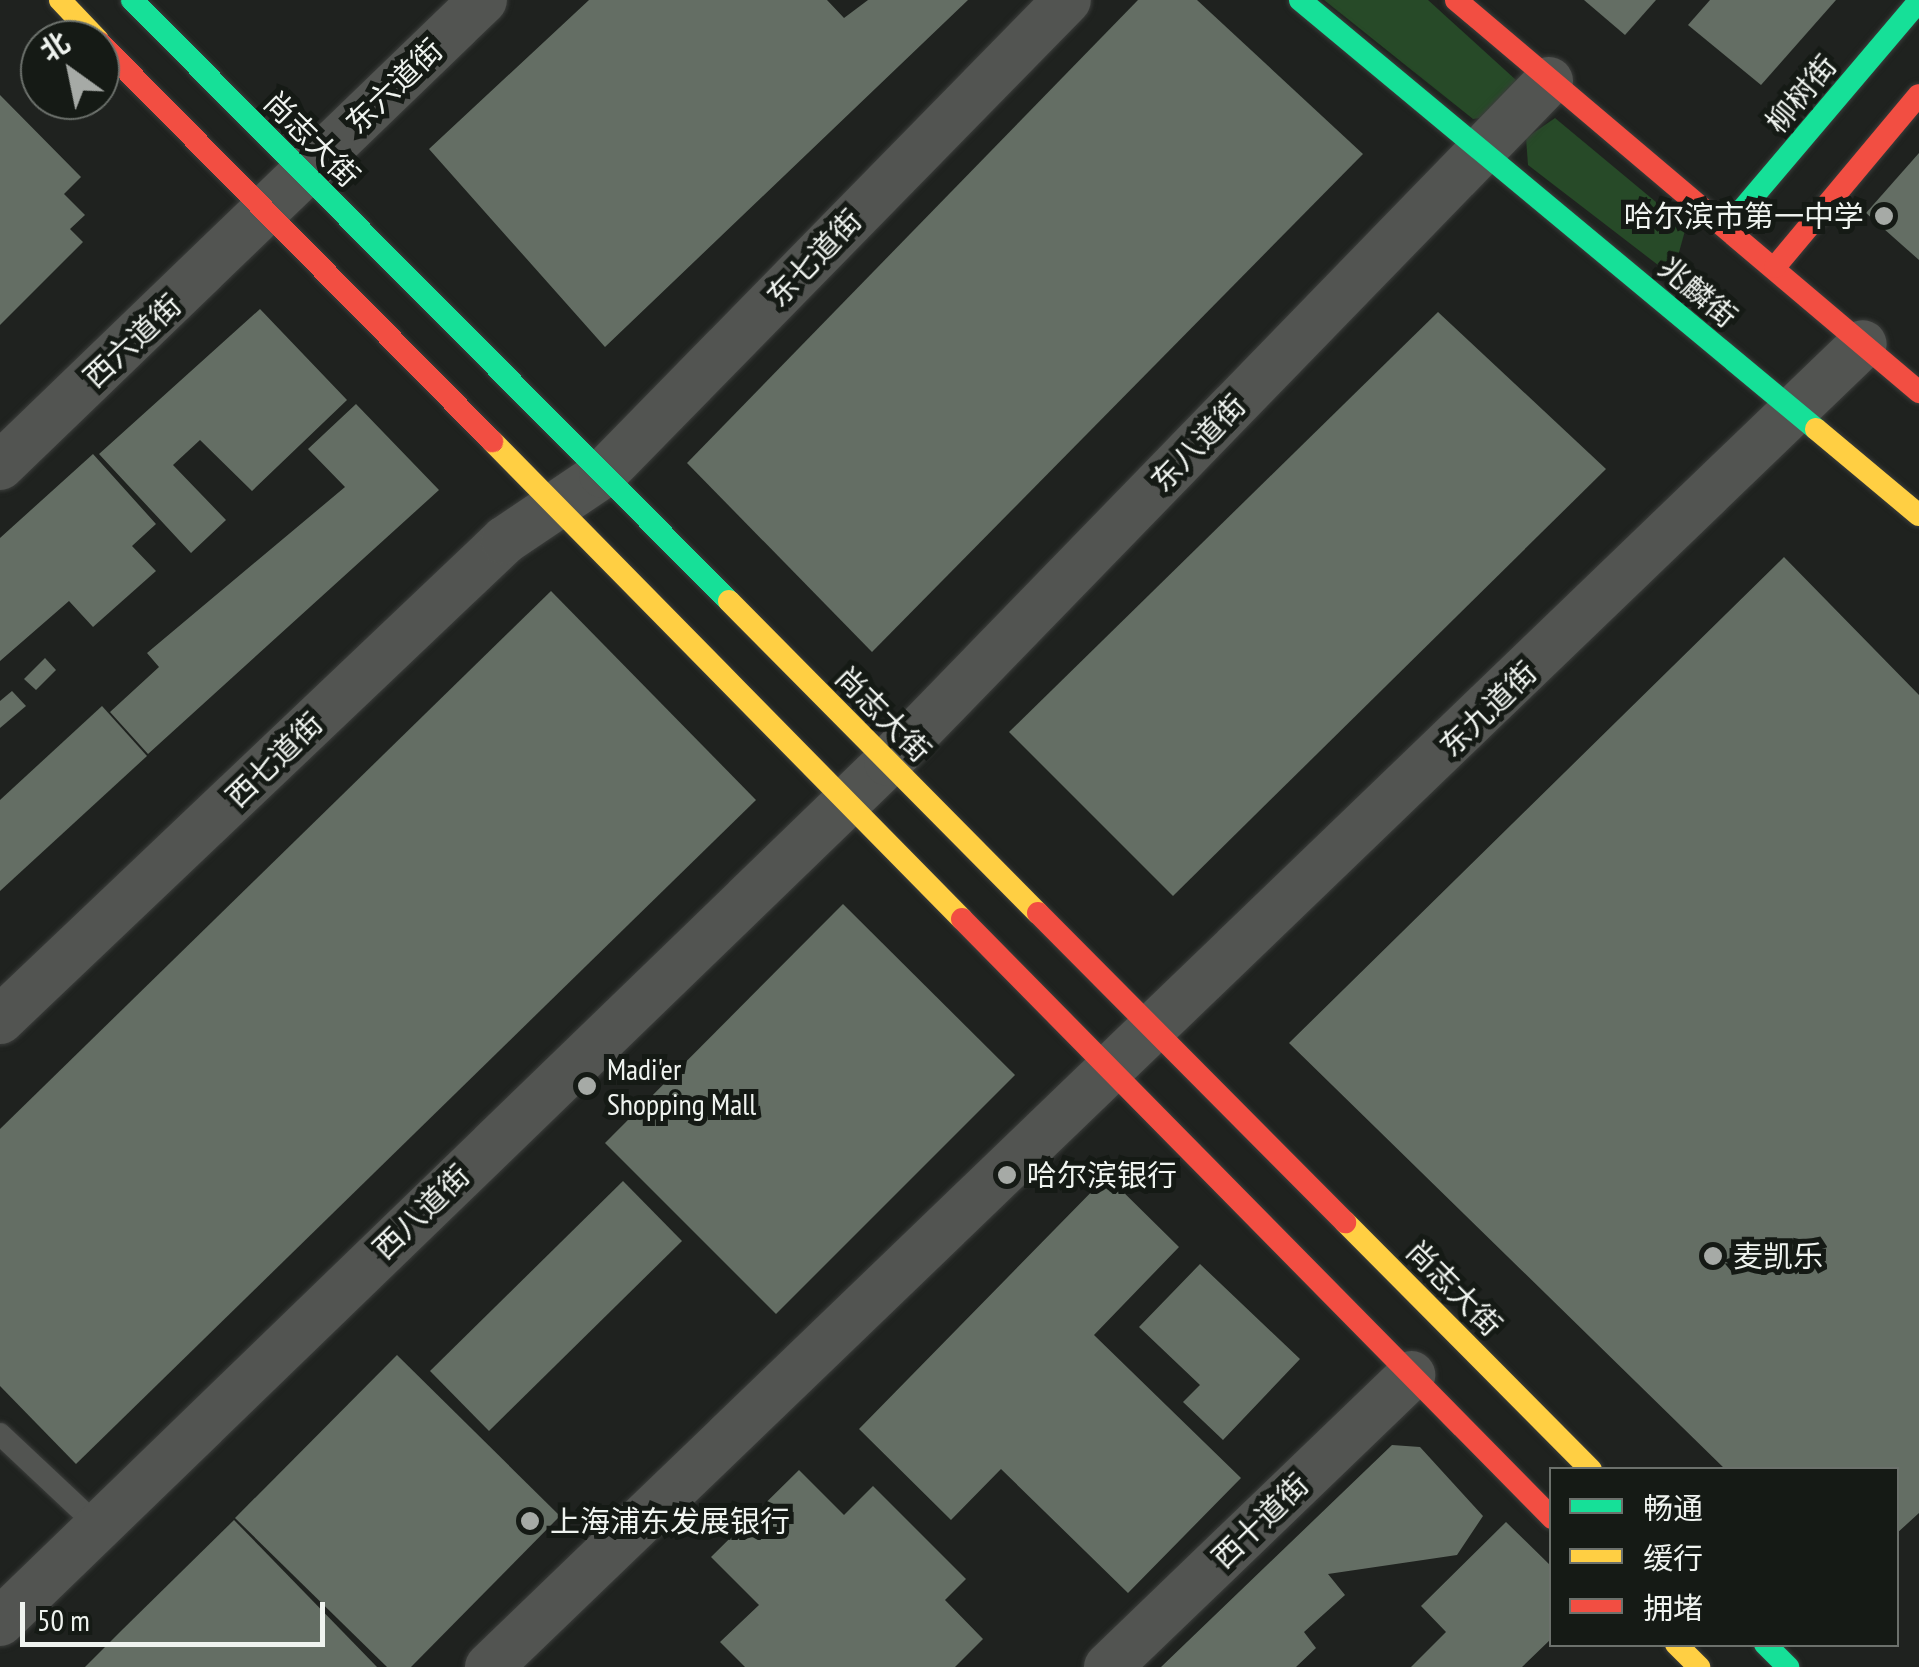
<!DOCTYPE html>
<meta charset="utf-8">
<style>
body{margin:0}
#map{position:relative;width:1919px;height:1667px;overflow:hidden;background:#1f221f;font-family:"PT Sans Narrow","Noto Sans SC",sans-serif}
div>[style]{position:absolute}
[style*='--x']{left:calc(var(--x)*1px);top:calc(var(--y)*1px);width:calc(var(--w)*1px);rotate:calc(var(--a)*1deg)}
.green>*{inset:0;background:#274a28}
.building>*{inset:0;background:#646e64}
.roads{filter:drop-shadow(0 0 2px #3b3d3b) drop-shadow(0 0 2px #3b3d3b)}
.lane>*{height:22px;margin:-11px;padding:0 11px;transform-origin:11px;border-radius:11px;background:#525451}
.street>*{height:48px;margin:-24px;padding:0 24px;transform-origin:24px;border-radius:24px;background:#525451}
.fast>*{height:22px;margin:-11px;padding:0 11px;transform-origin:11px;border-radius:11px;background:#16e098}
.slow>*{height:22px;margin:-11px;padding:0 11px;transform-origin:11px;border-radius:11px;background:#ffcf43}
.jam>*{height:22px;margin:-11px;padding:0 11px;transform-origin:11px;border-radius:11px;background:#f24e42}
.dots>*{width:28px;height:28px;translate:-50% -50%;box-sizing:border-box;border:5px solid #151a15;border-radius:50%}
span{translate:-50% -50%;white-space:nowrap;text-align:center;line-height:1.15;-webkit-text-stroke:10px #151a15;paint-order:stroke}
.street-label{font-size:30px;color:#eff3ef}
.poi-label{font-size:30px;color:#eff3ef}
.right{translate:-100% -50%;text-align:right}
.left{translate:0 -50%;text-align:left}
.legend{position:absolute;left:1549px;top:1467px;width:350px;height:180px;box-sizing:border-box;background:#151a15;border:2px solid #6c716c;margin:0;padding:12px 18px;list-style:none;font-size:30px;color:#eff3ef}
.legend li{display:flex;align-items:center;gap:20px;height:50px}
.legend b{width:50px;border:2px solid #6c716c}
.north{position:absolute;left:20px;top:20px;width:100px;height:100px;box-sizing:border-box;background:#151a15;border:2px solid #6c716c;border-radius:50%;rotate:327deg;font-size:28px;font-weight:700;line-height:40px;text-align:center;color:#eff3ef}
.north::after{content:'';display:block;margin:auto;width:35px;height:45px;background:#a6aaa6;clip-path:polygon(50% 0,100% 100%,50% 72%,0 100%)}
.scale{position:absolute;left:20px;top:1602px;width:305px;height:45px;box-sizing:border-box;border:5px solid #eff3ef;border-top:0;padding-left:12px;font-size:30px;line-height:35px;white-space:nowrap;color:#eff3ef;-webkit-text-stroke:8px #151a15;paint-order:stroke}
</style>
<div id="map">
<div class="green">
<div style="clip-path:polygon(1324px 0,1428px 0,1516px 80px,1495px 116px,1473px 119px)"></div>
<div style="clip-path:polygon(1555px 118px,1686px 227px,1678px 256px,1658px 265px,1528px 165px,1526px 138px)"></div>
</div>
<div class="building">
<div style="clip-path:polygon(589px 0,827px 0,844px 18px,868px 0,968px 0,605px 347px,429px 149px)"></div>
<div style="clip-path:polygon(1138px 0,1197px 0,1363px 154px,872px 652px,687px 463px)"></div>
<div style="clip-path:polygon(1584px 0,1656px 0,1625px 35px)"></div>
<div style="clip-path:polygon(1710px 0,1836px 0,1761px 85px,1688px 25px)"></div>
<div style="clip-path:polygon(0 95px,81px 177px,64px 194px,85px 215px,70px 229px,83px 242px,0 325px)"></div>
<div style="clip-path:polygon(1919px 153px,1919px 260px,1866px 213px)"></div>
<div style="clip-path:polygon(260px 309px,347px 400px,252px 491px,200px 440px,173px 465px,226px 520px,191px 553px,99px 454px)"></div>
<div style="clip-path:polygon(1438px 312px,1606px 469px,1173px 896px,1009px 732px)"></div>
<div style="clip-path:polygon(356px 404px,439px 490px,148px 754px,110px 712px,159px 667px,147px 653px,345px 487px,308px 449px)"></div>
<div style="clip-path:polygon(93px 454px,156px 524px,132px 546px,156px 571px,93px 627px,69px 601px,0 661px,0 538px)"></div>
<div style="clip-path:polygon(1784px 557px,1919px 695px,1919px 1513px,1896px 1534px,1896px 1470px,1726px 1470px,1289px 1043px)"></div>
<div style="clip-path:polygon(551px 591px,756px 800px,76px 1464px,0 1386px,0 1129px)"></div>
<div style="clip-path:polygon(45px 658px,56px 670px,36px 690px,24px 679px)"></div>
<div style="clip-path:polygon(12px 691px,26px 706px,0 728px,0 701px)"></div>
<div style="clip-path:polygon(102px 706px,147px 756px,0 891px,0 800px)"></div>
<div style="clip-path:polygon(843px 904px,1015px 1075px,776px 1314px,605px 1143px)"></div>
<div style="clip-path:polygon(1107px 1176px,1179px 1247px,1094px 1335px,1241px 1478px,1128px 1593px,1001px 1469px,951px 1520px,859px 1429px)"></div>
<div style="clip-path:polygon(623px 1181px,682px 1241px,489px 1431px,430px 1371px)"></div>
<div style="clip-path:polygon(1200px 1264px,1300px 1359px,1223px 1440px,1183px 1402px,1200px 1385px,1139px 1327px)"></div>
<div style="clip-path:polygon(397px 1355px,560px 1516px,411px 1667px,387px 1667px,235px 1518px)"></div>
<div style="clip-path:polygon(1392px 1445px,1420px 1447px,1483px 1516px,1457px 1555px,1328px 1574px,1345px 1595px,1304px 1632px,1316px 1648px,1296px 1667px,1161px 1667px)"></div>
<div style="clip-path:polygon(799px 1470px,844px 1515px,873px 1486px,966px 1579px,945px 1600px,983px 1639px,955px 1667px,745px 1667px,720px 1642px,759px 1605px,711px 1557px)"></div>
<div style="clip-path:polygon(234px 1520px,377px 1667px,85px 1667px,121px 1631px)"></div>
<div style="clip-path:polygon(1506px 1522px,1552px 1567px,1552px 1638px,1522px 1667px,1411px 1667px,1446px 1632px,1421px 1606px)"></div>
</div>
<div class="roads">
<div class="lane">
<div style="--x:0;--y:1434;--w:134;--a:43.2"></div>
</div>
<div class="street">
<div style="--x:0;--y:466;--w:671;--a:-43.97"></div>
<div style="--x:0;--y:1020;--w:697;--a:-43.55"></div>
<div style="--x:505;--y:540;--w:118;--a:-34"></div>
<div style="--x:603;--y:474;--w:663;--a:-45.61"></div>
<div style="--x:0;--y:1622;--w:1236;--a:-44.08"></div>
<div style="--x:888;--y:762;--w:949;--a:-45.85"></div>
<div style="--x:489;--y:1667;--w:1907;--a:-43.92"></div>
<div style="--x:1108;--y:1667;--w:421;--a:-43.9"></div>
</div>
<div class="fast">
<div style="--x:132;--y:0;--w:847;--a:45.19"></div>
<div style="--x:1300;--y:0;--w:671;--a:39.74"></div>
<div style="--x:1729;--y:225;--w:294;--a:-49.7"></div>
<div style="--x:1765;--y:1644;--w:33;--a:45"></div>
</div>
<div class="slow">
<div style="--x:60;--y:0;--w:55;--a:46.5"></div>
<div style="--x:1816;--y:429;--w:134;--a:39.9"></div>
<div style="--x:492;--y:441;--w:670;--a:45.48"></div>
<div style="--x:729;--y:601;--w:439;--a:45.3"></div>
<div style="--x:1345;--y:1222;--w:349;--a:45.2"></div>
<div style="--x:1676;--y:1644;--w:33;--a:45"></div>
</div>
<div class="jam">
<div style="--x:1456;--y:0;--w:607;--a:40.25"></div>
<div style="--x:100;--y:43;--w:559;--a:45.44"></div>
<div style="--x:1775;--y:267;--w:224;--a:-50.1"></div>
<div style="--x:1038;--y:913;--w:436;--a:45.2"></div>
<div style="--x:962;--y:919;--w:841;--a:45.43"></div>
</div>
</div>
<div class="dots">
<div style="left:1884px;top:216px;background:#a6aaa6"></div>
<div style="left:587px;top:1086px;background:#a6aaa6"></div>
<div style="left:1007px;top:1175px;background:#a6aaa6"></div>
<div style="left:1713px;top:1256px;background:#a6aaa6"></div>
<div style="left:530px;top:1521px;background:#a6aaa6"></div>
</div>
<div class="street-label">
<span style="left:394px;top:86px;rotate:-44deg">东六道街</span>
<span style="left:1801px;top:94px;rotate:-50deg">柳树街</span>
<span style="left:312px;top:139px;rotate:45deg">尚志大街</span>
<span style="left:814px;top:258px;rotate:-46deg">东七道街</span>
<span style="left:1698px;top:292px;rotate:40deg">兆麟街</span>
<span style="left:132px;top:341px;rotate:-43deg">西六道街</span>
<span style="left:1198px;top:443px;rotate:-46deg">东八道街</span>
<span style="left:1488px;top:709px;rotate:-44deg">东九道街</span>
<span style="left:883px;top:714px;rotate:45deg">尚志大街</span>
<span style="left:274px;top:760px;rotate:-44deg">西七道街</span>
<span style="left:421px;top:1212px;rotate:-44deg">西八道街</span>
<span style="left:1454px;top:1288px;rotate:45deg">尚志大街</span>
<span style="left:1260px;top:1521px;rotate:-44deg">西十道街</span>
</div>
<div class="poi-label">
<span class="right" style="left:1864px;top:216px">哈尔滨市第一中学</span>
<span class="left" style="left:607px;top:1086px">Madi'er<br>Shopping Mall</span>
<span class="left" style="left:1027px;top:1175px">哈尔滨银行</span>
<span class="left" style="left:1733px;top:1256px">麦凯乐</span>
<span class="left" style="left:550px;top:1521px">上海浦东发展银行</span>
</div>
<ul class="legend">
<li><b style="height:12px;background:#16e098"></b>畅通</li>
<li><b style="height:12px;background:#ffcf43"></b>缓行</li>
<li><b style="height:12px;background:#f24e42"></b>拥堵</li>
</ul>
<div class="north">北</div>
<div class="scale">50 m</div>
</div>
